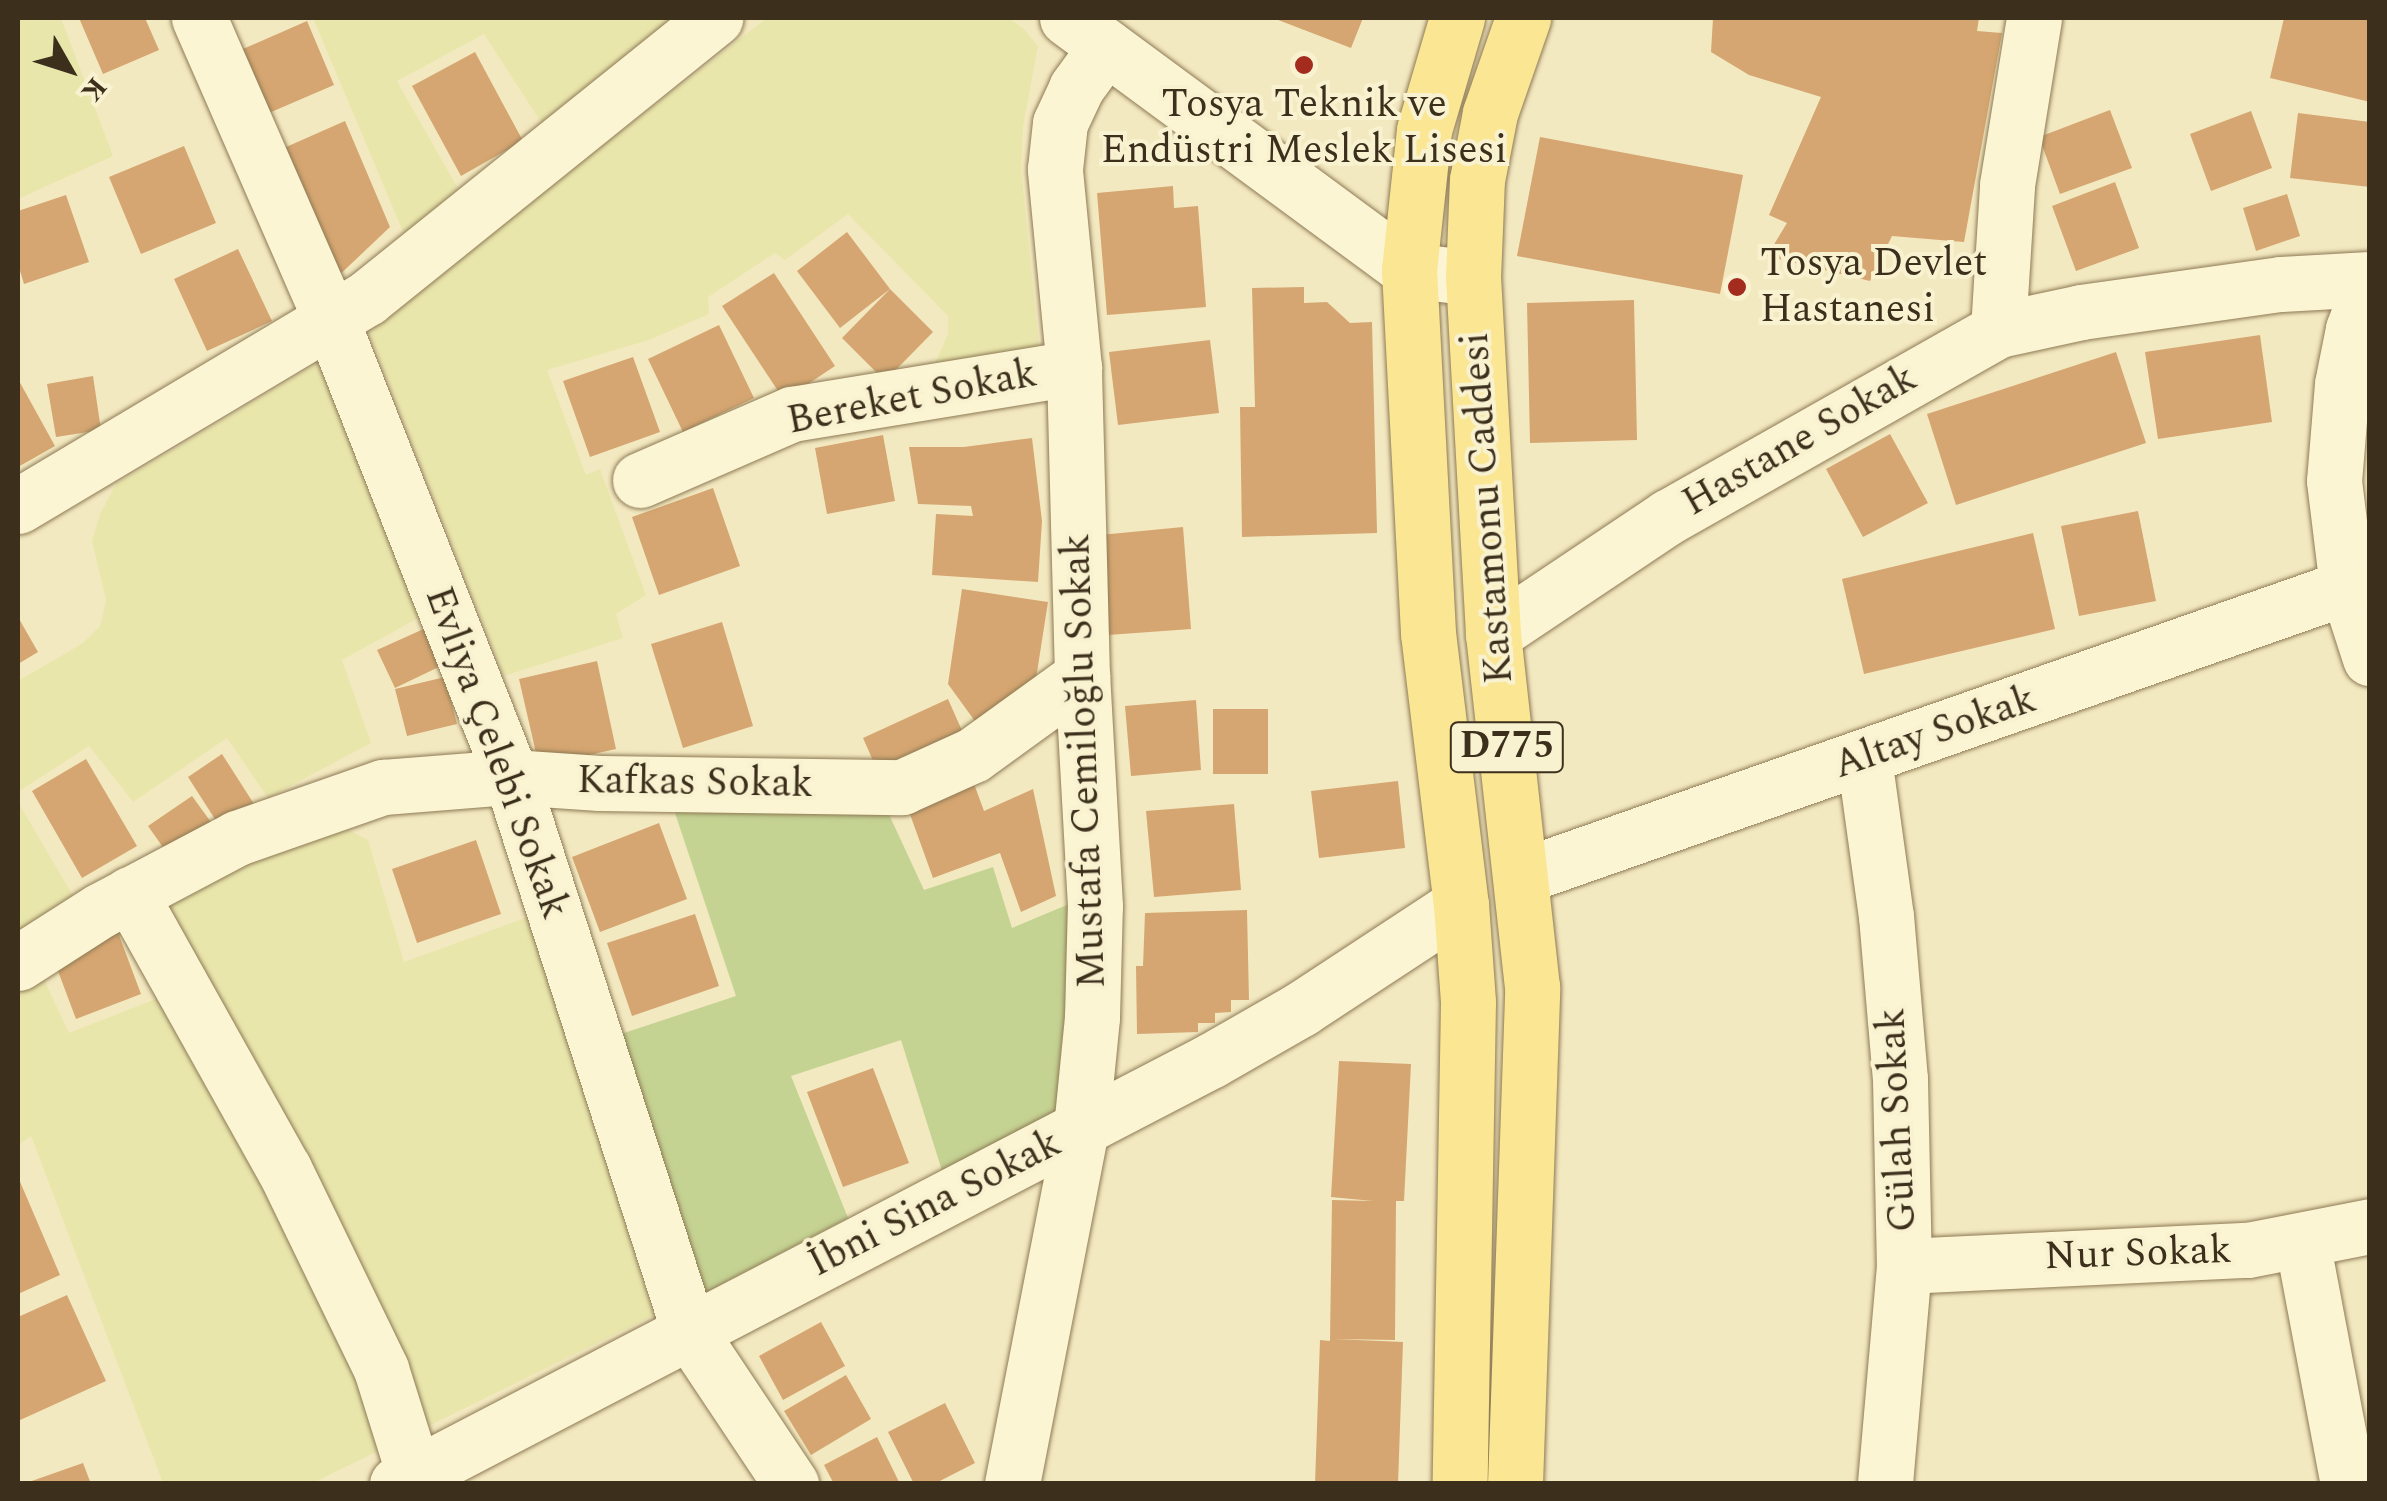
<!DOCTYPE html>
<meta charset="utf-8">
<style>
body{margin:0}
#map{position:relative;width:2387px;height:1501px;overflow:hidden;background:#f3e9c0;font-family:Spectral,serif}
div>[style]{position:absolute}
[style*='--x']{left:calc(var(--x)*1px);top:calc(var(--y)*1px);width:calc(var(--w)*1px);rotate:calc(var(--a)*1deg)}
.farmland>*{inset:0;background:#e9e6ac}
.green>*{inset:0;background:#c4d292}
.building>*{inset:0;background:#d5a671}
.roads{filter:drop-shadow(0 0 2px #8e7a55) drop-shadow(0 0 2px #8e7a55)}
.minor>*{height:55px;margin:-27.5px;padding:0 27.5px;transform-origin:27.5px;border-radius:27.5px;background:#fcf5d4}
.major>*{height:55px;margin:-27.5px;padding:0 27.5px;transform-origin:27.5px;border-radius:27.5px;background:#fae693}
.dots>*{width:28px;height:28px;translate:-50% -50%;box-sizing:border-box;border:5px solid #f9f2d0;border-radius:50%}
span{translate:-50% -50%;white-space:nowrap;text-align:center;line-height:1.15;-webkit-text-stroke:8px #f9f2d0;paint-order:stroke}
.shield-label span{padding:2px 8px;background:#f9f2d0;border:2px solid;border-radius:8px;-webkit-text-stroke-width:0}
.shield-label{font-size:38px;color:#3c2f1c;font-weight:700}
.poi-label{font-size:40px;color:#3c2f1c}
.left{translate:0 -50%;text-align:left}
.street-label{font-size:40px;color:#3c2f1c}
.frame{position:absolute;inset:0;border:20px solid #3c2f1c;pointer-events:none}
.north{position:absolute;left:20px;top:20px;width:100px;height:100px;-webkit-text-stroke:8px #f9f2d0;paint-order:stroke;rotate:129deg;font-size:28px;font-weight:700;line-height:40px;text-align:center;color:#3c2f1c}
.north::after{content:'';display:block;margin:auto;width:35px;height:45px;background:#3c2f1c;clip-path:polygon(50% 0,100% 100%,50% 72%,0 100%)}
</style>
<div id="map">
<div class="farmland">
<div style="clip-path:polygon(18px 18px,61px 18px,113px 156px,18px 199px)"></div>
<div style="clip-path:polygon(313px 18px,691px 18px,548px 133px,484px 34px,397px 81px,461px 194px,404px 234px)"></div>
<div style="clip-path:polygon(767px 18px,1009px 18px,1024px 29px,1038px 46px,1023px 127px,1021px 169px,1039px 348px,935px 363px,948px 334px,948px 316px,848px 214px,785px 260px,775px 253px,708px 297px,709px 314px,649px 340px,547px 370px,586px 475px,600px 469px,646px 595px,616px 614px,623px 638px,504px 676px,367px 328px)"></div>
<div style="clip-path:polygon(326px 358px,429px 612px,342px 660px,371px 743px,268px 798px,227px 738px,133px 802px,89px 746px,18px 792px,18px 681px,83px 643px,100px 626px,106px 600px,92px 541px,100px 514px,116px 484px)"></div>
<div style="clip-path:polygon(18px 802px,75px 899px,18px 941px)"></div>
<div style="clip-path:polygon(344px 828px,368px 840px,404px 962px,528px 917px,654px 1315px,313px 1483px,163px 1483px,31px 1136px,18px 1145px,18px 984px,39px 969px,69px 1033px,158px 998px,128px 917px,310px 833px)"></div>
</div>
<div class="green">
<div style="clip-path:polygon(671px 801px,886px 808px,924px 890px,993px 867px,1012px 928px,1074px 902px,1056px 1115px,943px 1174px,901px 1040px,791px 1076px,848px 1218px,699px 1296px,618px 1035px,736px 996px)"></div>
</div>
<div class="building">
<div style="clip-path:polygon(79px 18px,145px 18px,159px 50px,103px 74px)"></div>
<div style="clip-path:polygon(1273px 18px,1363px 18px,1351px 48px)"></div>
<div style="clip-path:polygon(1713px 18px,1979px 18px,1977px 31px,2002px 33px,1964px 242px,1892px 236px,1870px 281px,1767px 256px,1787px 223px,1769px 215px,1821px 97px,1749px 75px,1711px 52px)"></div>
<div style="clip-path:polygon(2284px 18px,2370px 18px,2370px 102px,2270px 78px)"></div>
<div style="clip-path:polygon(307px 21px,334px 85px,262px 116px,234px 53px)"></div>
<div style="clip-path:polygon(475px 52px,523px 141px,461px 176px,412px 86px)"></div>
<div style="clip-path:polygon(2110px 110px,2132px 168px,2060px 194px,2039px 137px)"></div>
<div style="clip-path:polygon(2251px 111px,2272px 168px,2211px 191px,2190px 134px)"></div>
<div style="clip-path:polygon(2298px 113px,2370px 122px,2370px 187px,2290px 178px)"></div>
<div style="clip-path:polygon(345px 121px,390px 227px,333px 281px,277px 151px)"></div>
<div style="clip-path:polygon(1540px 137px,1743px 175px,1720px 294px,1517px 256px)"></div>
<div style="clip-path:polygon(184px 146px,216px 223px,141px 254px,109px 177px)"></div>
<div style="clip-path:polygon(2115px 182px,2139px 248px,2076px 271px,2052px 206px)"></div>
<div style="clip-path:polygon(1173px 186px,1174px 208px,1198px 206px,1206px 307px,1107px 315px,1097px 193px)"></div>
<div style="clip-path:polygon(2287px 194px,2300px 236px,2256px 251px,2243px 208px)"></div>
<div style="clip-path:polygon(66px 195px,89px 262px,24px 284px,18px 264px,18px 211px)"></div>
<div style="clip-path:polygon(847px 232px,890px 289px,840px 328px,797px 271px)"></div>
<div style="clip-path:polygon(238px 249px,272px 321px,207px 351px,174px 279px)"></div>
<div style="clip-path:polygon(774px 273px,835px 366px,784px 400px,722px 306px)"></div>
<div style="clip-path:polygon(1304px 287px,1304px 303px,1327px 302px,1350px 323px,1372px 322px,1377px 533px,1242px 537px,1240px 407px,1255px 407px,1252px 288px)"></div>
<div style="clip-path:polygon(890px 289px,933px 332px,885px 381px,842px 338px)"></div>
<div style="clip-path:polygon(1634px 300px,1637px 440px,1530px 443px,1527px 303px)"></div>
<div style="clip-path:polygon(719px 325px,754px 398px,683px 432px,648px 359px)"></div>
<div style="clip-path:polygon(2260px 335px,2272px 422px,2158px 439px,2145px 352px)"></div>
<div style="clip-path:polygon(1210px 340px,1219px 413px,1118px 425px,1109px 352px)"></div>
<div style="clip-path:polygon(2116px 352px,2146px 443px,1956px 505px,1927px 414px)"></div>
<div style="clip-path:polygon(633px 357px,660px 432px,590px 457px,563px 381px)"></div>
<div style="clip-path:polygon(93px 376px,101px 430px,56px 437px,47px 384px)"></div>
<div style="clip-path:polygon(18px 379px,55px 446px,18px 467px)"></div>
<div style="clip-path:polygon(1890px 434px,1928px 503px,1863px 537px,1826px 469px)"></div>
<div style="clip-path:polygon(883px 435px,895px 501px,827px 514px,815px 448px)"></div>
<div style="clip-path:polygon(1032px 438px,1042px 521px,1038px 582px,932px 575px,936px 514px,973px 516px,971px 506px,918px 504px,909px 447px,964px 447px)"></div>
<div style="clip-path:polygon(713px 488px,740px 566px,659px 595px,632px 517px)"></div>
<div style="clip-path:polygon(2138px 511px,2156px 601px,2079px 616px,2061px 526px)"></div>
<div style="clip-path:polygon(1183px 527px,1191px 629px,1108px 635px,1100px 535px)"></div>
<div style="clip-path:polygon(2033px 533px,2055px 629px,1864px 674px,1842px 579px)"></div>
<div style="clip-path:polygon(962px 589px,1048px 602px,1035px 685px,977px 724px,948px 684px)"></div>
<div style="clip-path:polygon(18px 617px,38px 652px,18px 664px)"></div>
<div style="clip-path:polygon(722px 622px,753px 726px,683px 748px,651px 644px)"></div>
<div style="clip-path:polygon(428px 627px,445px 664px,395px 688px,377px 650px)"></div>
<div style="clip-path:polygon(597px 661px,616px 749px,539px 766px,519px 679px)"></div>
<div style="clip-path:polygon(445px 677px,457px 724px,407px 736px,395px 689px)"></div>
<div style="clip-path:polygon(948px 699px,967px 742px,882px 781px,863px 738px)"></div>
<div style="clip-path:polygon(1196px 700px,1201px 770px,1131px 776px,1125px 706px)"></div>
<div style="clip-path:polygon(1213px 709px,1268px 709px,1268px 774px,1213px 774px)"></div>
<div style="clip-path:polygon(222px 754px,254px 804px,220px 827px,188px 777px)"></div>
<div style="clip-path:polygon(86px 759px,137px 846px,82px 878px,32px 791px)"></div>
<div style="clip-path:polygon(973px 781px,984px 811px,1033px 789px,1056px 896px,1021px 912px,1000px 853px,933px 878px,907px 806px)"></div>
<div style="clip-path:polygon(1398px 781px,1405px 848px,1319px 858px,1311px 791px)"></div>
<div style="clip-path:polygon(192px 796px,216px 829px,172px 860px,148px 826px)"></div>
<div style="clip-path:polygon(1234px 804px,1241px 890px,1154px 897px,1146px 811px)"></div>
<div style="clip-path:polygon(659px 823px,687px 899px,600px 932px,572px 857px)"></div>
<div style="clip-path:polygon(476px 840px,501px 914px,417px 943px,392px 869px)"></div>
<div style="clip-path:polygon(1247px 910px,1249px 1000px,1231px 1000px,1231px 1012px,1215px 1013px,1215px 1023px,1198px 1023px,1198px 1032px,1137px 1034px,1136px 966px,1143px 966px,1145px 913px)"></div>
<div style="clip-path:polygon(695px 914px,719px 986px,632px 1016px,607px 943px)"></div>
<div style="clip-path:polygon(117px 930px,141px 994px,76px 1019px,52px 955px)"></div>
<div style="clip-path:polygon(1339px 1061px,1411px 1064px,1404px 1201px,1396px 1201px,1395px 1340px,1334px 1339px,1403px 1342px,1398px 1484px,1315px 1484px,1320px 1340px,1330px 1341px,1332px 1200px,1373px 1201px,1331px 1197px)"></div>
<div style="clip-path:polygon(873px 1068px,909px 1163px,843px 1187px,807px 1092px)"></div>
<div style="clip-path:polygon(18px 1177px,60px 1275px,18px 1294px)"></div>
<div style="clip-path:polygon(67px 1295px,106px 1381px,18px 1421px,18px 1317px)"></div>
<div style="clip-path:polygon(821px 1322px,845px 1366px,783px 1400px,759px 1356px)"></div>
<div style="clip-path:polygon(846px 1375px,871px 1419px,811px 1455px,784px 1411px)"></div>
<div style="clip-path:polygon(945px 1403px,975px 1463px,934px 1484px,914px 1484px,888px 1432px)"></div>
<div style="clip-path:polygon(877px 1437px,900px 1484px,834px 1484px,824px 1465px)"></div>
<div style="clip-path:polygon(83px 1463px,91px 1484px,27px 1484px,26px 1483px)"></div>
</div>
<div class="roads">
<div class="minor">
<div style="--x:199;--y:18;--w:332;--a:66.4"></div>
<div style="--x:332;--y:322;--w:489;--a:68.5"></div>
<div style="--x:511;--y:777;--w:582;--a:72.19"></div>
<div style="--x:689;--y:1331;--w:184;--a:56.3"></div>
<div style="--x:1067;--y:18;--w:425;--a:36.4"></div>
<div style="--x:1409;--y:270;--w:64;--a:7.1"></div>
<div style="--x:2370;--y:284;--w:48;--a:110.7"></div>
<div style="--x:2353;--y:329;--w:56;--a:101.3"></div>
<div style="--x:2342;--y:384;--w:97;--a:94.7"></div>
<div style="--x:2334;--y:481;--w:107;--a:83"></div>
<div style="--x:2347;--y:587;--w:75;--a:72.1"></div>
<div style="--x:1998;--y:330;--w:145;--a:-86.4"></div>
<div style="--x:2007;--y:185;--w:169;--a:-80.8"></div>
<div style="--x:640;--y:480;--w:166;--a:-23.5"></div>
<div style="--x:792;--y:414;--w:286;--a:-9.3"></div>
<div style="--x:18;--y:506;--w:406;--a:-30.8"></div>
<div style="--x:367;--y:298;--w:447;--a:-38.8"></div>
<div style="--x:1493;--y:634;--w:211;--a:-33.8"></div>
<div style="--x:1668;--y:517;--w:379;--a:-29.5"></div>
<div style="--x:1998;--y:330;--w:85;--a:-12.2"></div>
<div style="--x:2081;--y:312;--w:202;--a:-8"></div>
<div style="--x:2281;--y:284;--w:89;--a:-3.2"></div>
<div style="--x:1864;--y:758;--w:160;--a:82.1"></div>
<div style="--x:1886;--y:916;--w:164;--a:85.1"></div>
<div style="--x:1900;--y:1079;--w:187;--a:88.8"></div>
<div style="--x:1904;--y:1266;--w:219;--a:95"></div>
<div style="--x:1522;--y:876;--w:874;--a:-19.31"></div>
<div style="--x:130;--y:894;--w:315;--a:60.8"></div>
<div style="--x:284;--y:1169;--w:222;--a:64.1"></div>
<div style="--x:381;--y:1369;--w:121;--a:72.6"></div>
<div style="--x:18;--y:963;--w:98;--a:-32.6"></div>
<div style="--x:101;--y:910;--w:154;--a:-27.9"></div>
<div style="--x:237;--y:838;--w:155;--a:-19.3"></div>
<div style="--x:383;--y:787;--w:128;--a:-4.5"></div>
<div style="--x:511;--y:777;--w:89;--a:3.9"></div>
<div style="--x:600;--y:783;--w:302;--a:0.8"></div>
<div style="--x:902;--y:787;--w:78;--a:-24.3"></div>
<div style="--x:973;--y:755;--w:135;--a:-35.9"></div>
<div style="--x:2302;--y:1241;--w:247;--a:79.3"></div>
<div style="--x:1904;--y:1266;--w:344;--a:-2.7"></div>
<div style="--x:2248;--y:1250;--w:124;--a:-11.1"></div>
<div style="--x:397;--y:1484;--w:919;--a:-27.49"></div>
<div style="--x:1212;--y:1060;--w:103;--a:-29.8"></div>
<div style="--x:1301;--y:1009;--w:191;--a:-33.3"></div>
<div style="--x:1012;--y:1484;--w:363;--a:-79"></div>
<div style="--x:1081;--y:1128;--w:112;--a:-84.3"></div>
<div style="--x:1092;--y:1017;--w:111;--a:-88.5"></div>
<div style="--x:1095;--y:906;--w:230;--a:-93.2"></div>
<div style="--x:1082;--y:676;--w:308;--a:-91.5"></div>
<div style="--x:1074;--y:368;--w:200;--a:-95.5"></div>
<div style="--x:1055;--y:169;--w:46;--a:-83.8"></div>
<div style="--x:1060;--y:123;--w:38;--a:-65"></div>
<div style="--x:1076;--y:88;--w:51;--a:-53.8"></div>
</div>
<div class="major">
<div style="--x:1457;--y:18;--w:117;--a:106.4"></div>
<div style="--x:1424;--y:130;--w:141;--a:96.1"></div>
<div style="--x:1409;--y:270;--w:363;--a:87"></div>
<div style="--x:1428;--y:633;--w:273;--a:83.1"></div>
<div style="--x:1461;--y:904;--w:98;--a:85.9"></div>
<div style="--x:1468;--y:1002;--w:482;--a:91"></div>
<div style="--x:1515;--y:1484;--w:497;--a:-88"></div>
<div style="--x:1532;--y:987;--w:355;--a:-96.3"></div>
<div style="--x:1493;--y:634;--w:357;--a:-93.2"></div>
<div style="--x:1473;--y:278;--w:98;--a:-87.7"></div>
<div style="--x:1477;--y:180;--w:68;--a:-79"></div>
<div style="--x:1490;--y:113;--w:101;--a:-70.8"></div>
</div>
</div>
<div class="dots">
<div style="left:1304px;top:65px;background:#a42c1e"></div>
<div style="left:1737px;top:287px;background:#a42c1e"></div>
</div>
<div class="shield-label">
<span style="left:1507px;top:747px">D775</span>
</div>
<div class="poi-label">
<span style="left:1304px;top:128px">Tosya Teknik ve<br>Endüstri Meslek Lisesi</span>
<span class="left" style="left:1760px;top:287px">Tosya Devlet<br>Hastanesi</span>
</div>
<div class="street-label">
<span style="left:912px;top:398px;rotate:-11deg">Bereket Sokak</span>
<span style="left:1800px;top:441px;rotate:-30deg">Hastane Sokak</span>
<span style="left:1488px;top:508px;rotate:-94deg">Kastamonu Caddesi</span>
<span style="left:1935px;top:733px;rotate:-19deg">Altay Sokak</span>
<span style="left:496px;top:753px;rotate:70deg">Evliya Çelebi Sokak</span>
<span style="left:1085px;top:761px;rotate:-92deg">Mustafa Cemiloğlu Sokak</span>
<span style="left:695px;top:783px;rotate:1deg">Kafkas Sokak</span>
<span style="left:1898px;top:1120px;rotate:-93deg">Gülah Sokak</span>
<span style="left:935px;top:1204px;rotate:-27deg">İbni Sina Sokak</span>
<span style="left:2138px;top:1254px;rotate:-2deg">Nur Sokak</span>
</div>
<div class="frame"></div>
<div class="north">K</div>
</div>
